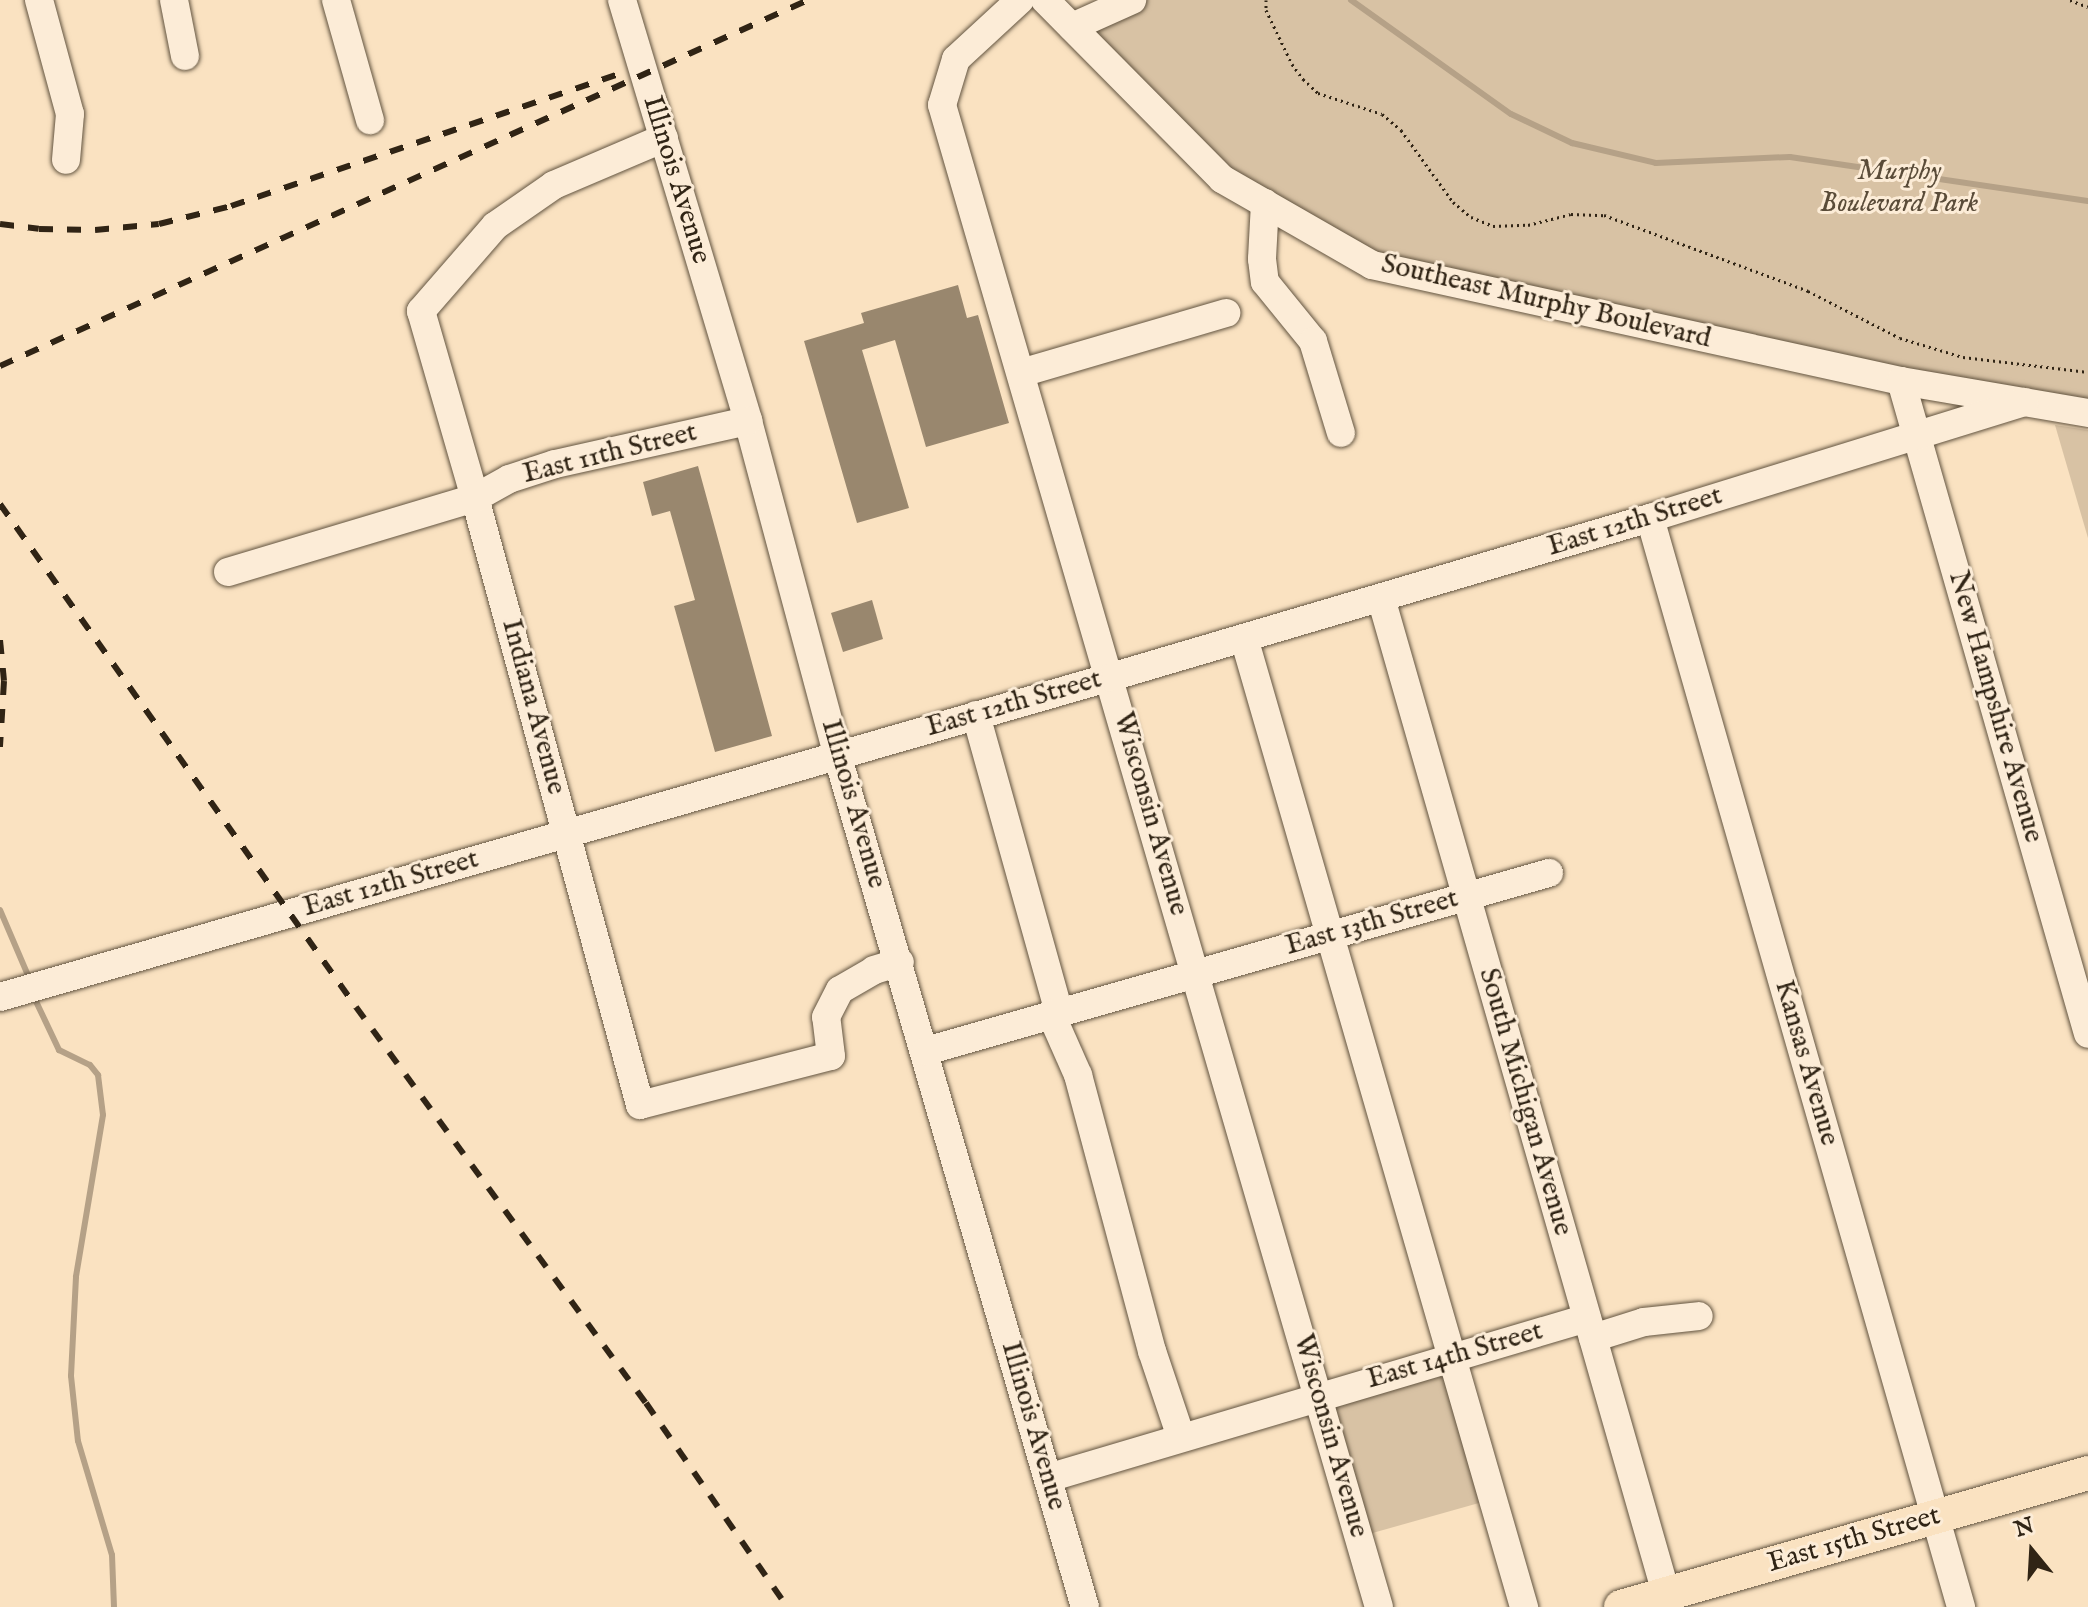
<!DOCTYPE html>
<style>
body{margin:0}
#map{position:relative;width:2088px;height:1607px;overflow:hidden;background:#fae2c1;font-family:"IM FELL English",serif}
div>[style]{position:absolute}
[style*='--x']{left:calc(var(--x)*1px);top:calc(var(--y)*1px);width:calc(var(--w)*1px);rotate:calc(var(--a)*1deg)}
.green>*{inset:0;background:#d8c2a4}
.stream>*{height:6px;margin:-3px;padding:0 3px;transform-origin:3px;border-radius:3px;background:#b5a187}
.building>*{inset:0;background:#99876e}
.path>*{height:3px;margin-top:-1.5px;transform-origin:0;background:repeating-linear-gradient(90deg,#302415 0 2px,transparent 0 6px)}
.roads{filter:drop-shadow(0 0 2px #625440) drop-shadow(0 0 2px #625440)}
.minor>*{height:28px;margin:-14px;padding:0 14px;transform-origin:14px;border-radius:14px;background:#fcecd7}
.major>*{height:34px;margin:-17px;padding:0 17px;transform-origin:17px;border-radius:17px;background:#fae2c1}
.rail>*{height:6px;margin-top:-3px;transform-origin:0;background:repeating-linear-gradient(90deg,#302415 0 14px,transparent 0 28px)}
span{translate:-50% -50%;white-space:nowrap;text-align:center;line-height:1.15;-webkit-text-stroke:6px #fcecd7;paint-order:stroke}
.park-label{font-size:28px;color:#5a4c39;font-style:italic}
.street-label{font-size:28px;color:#302415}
.north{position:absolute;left:1992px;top:1511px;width:80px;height:80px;-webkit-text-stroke:6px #fcecd7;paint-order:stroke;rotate:342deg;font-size:22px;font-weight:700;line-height:32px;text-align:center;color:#302415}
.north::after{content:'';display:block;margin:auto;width:28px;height:36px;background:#302415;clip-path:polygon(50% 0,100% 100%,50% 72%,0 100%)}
</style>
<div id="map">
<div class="green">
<div style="clip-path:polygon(1132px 0,2088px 0,2088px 413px,1372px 265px,1222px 179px,1072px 27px)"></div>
<div style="clip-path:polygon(2055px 425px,2088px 430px,2088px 538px)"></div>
<div style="clip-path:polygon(1447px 1368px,1486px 1501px,1369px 1534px,1334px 1407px)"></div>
</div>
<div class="stream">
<div style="--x:1351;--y:0;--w:196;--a:35.5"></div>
<div style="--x:1511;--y:114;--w:68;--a:25.4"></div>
<div style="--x:1572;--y:143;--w:86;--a:13.4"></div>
<div style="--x:1656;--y:163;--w:134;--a:-2.6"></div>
<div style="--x:1790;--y:157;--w:301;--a:8.4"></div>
<div style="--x:0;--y:910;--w:76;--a:66.8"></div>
<div style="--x:33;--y:995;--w:61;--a:64.7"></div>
<div style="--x:59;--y:1050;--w:34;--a:26"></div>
<div style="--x:90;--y:1065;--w:13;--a:51"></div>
<div style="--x:98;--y:1075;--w:40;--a:82.9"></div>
<div style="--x:103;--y:1115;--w:164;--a:99.5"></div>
<div style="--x:76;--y:1277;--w:99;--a:92.9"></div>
<div style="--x:71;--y:1376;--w:65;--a:83.9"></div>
<div style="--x:78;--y:1441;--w:119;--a:73.4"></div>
<div style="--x:112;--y:1555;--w:52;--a:87.8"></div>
</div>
<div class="building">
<div style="clip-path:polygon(958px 285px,967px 318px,978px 315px,1009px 423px,926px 447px,895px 340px,862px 350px,909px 508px,857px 523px,804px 341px,864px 323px,861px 313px)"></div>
<div style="clip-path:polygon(698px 466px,772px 736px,715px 752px,674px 606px,695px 600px,670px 511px,652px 516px,643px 482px)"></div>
<div style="clip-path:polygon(872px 600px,883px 639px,843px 652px,831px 613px)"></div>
</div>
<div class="path">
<div style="--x:1266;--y:0;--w:10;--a:90"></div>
<div style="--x:1266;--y:10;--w:60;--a:64.3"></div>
<div style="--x:1292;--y:64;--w:19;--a:54"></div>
<div style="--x:1303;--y:79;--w:21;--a:43"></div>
<div style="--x:1318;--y:93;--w:67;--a:18.2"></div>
<div style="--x:1382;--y:114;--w:25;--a:40"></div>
<div style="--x:1401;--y:130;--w:89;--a:54.2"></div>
<div style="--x:1453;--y:202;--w:23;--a:40"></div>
<div style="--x:1471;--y:217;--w:24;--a:22"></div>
<div style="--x:1493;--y:226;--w:35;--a:-2"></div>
<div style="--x:1528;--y:225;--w:44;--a:-14.3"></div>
<div style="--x:1571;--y:214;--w:33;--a:2"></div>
<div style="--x:1604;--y:215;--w:218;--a:20.4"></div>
<div style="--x:1808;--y:291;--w:103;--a:27.1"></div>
<div style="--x:1900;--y:338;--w:66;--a:16.8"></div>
<div style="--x:1963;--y:357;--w:126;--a:6.8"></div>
<div style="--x:2070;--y:0;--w:19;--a:21"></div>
</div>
<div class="roads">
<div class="minor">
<div style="--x:39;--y:0;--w:118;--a:74.8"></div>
<div style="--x:70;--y:114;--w:46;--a:95"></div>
<div style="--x:174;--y:0;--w:57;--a:78.9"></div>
<div style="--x:336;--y:0;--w:125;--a:74.2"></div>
<div style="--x:622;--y:0;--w:439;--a:73.3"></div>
<div style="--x:748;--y:421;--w:345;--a:75"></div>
<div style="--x:837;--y:754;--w:888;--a:73.79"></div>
<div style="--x:1020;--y:0;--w:87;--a:137.3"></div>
<div style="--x:956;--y:59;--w:48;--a:106.9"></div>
<div style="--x:942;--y:105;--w:1564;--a:73.78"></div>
<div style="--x:1045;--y:0;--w:252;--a:45.3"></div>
<div style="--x:1222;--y:179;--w:173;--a:29.8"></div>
<div style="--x:1372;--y:265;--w:542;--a:12.37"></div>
<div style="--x:1901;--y:381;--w:190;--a:9.7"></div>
<div style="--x:1072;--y:27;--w:66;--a:-24.2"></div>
<div style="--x:664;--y:138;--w:120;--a:156.9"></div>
<div style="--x:554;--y:185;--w:72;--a:145.2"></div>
<div style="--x:495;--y:226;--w:113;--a:131"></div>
<div style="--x:421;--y:311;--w:195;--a:73.9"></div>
<div style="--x:475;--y:498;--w:629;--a:74.79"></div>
<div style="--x:640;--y:1105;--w:197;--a:-14.4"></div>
<div style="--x:831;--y:1056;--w:39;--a:-97"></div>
<div style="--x:826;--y:1017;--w:30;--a:-63"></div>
<div style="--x:840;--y:990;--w:39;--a:-30"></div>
<div style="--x:874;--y:970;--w:27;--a:-17"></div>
<div style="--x:1265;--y:203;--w:56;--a:93.1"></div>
<div style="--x:1262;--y:259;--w:23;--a:83"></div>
<div style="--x:1265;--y:282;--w:76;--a:50.9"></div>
<div style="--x:1313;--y:341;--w:96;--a:73.1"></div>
<div style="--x:1021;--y:373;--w:214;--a:-16.3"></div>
<div style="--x:1901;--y:381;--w:679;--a:74.02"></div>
<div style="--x:1650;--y:518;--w:1133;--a:74.06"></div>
<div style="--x:228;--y:572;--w:258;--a:-16.7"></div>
<div style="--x:475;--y:498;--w:39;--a:-29"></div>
<div style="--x:509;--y:479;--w:48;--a:-18.1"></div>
<div style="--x:555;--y:464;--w:198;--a:-12.6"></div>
<div style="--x:1381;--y:598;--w:1050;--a:74.02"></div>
<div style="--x:1244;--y:638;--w:1009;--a:73.88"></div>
<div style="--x:976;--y:715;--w:308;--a:74.4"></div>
<div style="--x:0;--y:997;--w:1156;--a:-16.07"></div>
<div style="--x:1111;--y:677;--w:562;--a:-16.44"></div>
<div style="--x:1650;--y:518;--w:392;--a:-17.2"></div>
<div style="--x:1051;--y:1014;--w:67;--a:66.1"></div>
<div style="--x:1078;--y:1075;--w:286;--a:75"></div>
<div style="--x:1152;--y:1351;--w:91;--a:71.4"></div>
<div style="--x:926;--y:1051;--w:648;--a:-15.95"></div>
<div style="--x:1593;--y:1338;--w:53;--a:-17.4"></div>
<div style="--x:1644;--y:1322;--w:55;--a:-6.2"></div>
<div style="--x:1048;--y:1478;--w:562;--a:-16.53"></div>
</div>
<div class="major">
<div style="--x:1621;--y:1607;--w:486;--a:-16"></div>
</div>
</div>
<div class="rail">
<div style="--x:0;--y:224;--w:39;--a:7"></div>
<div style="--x:39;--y:229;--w:56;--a:1"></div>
<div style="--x:95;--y:230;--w:64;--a:-5.4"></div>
<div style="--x:159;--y:224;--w:74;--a:-14"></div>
<div style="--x:231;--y:206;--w:410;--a:-18.8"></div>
<div style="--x:0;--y:366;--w:887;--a:-24.37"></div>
<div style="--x:0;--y:504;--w:616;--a:54.71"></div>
<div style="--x:356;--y:1007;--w:491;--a:53.8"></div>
<div style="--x:646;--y:1403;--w:248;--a:55.3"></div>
<div style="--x:0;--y:640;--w:41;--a:84.4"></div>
<div style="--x:4;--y:681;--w:66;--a:93.5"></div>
</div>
<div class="park-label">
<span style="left:1899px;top:188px">Murphy<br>Boulevard Park</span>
</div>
<div class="street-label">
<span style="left:676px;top:180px;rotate:73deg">Illinois Avenue</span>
<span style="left:1546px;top:302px;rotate:13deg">Southeast Murphy Boulevard</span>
<span style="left:610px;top:454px;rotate:-14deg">East 11th Street</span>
<span style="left:1635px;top:522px;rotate:-17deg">East 12th Street</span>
<span style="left:1014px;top:704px;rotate:-16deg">East 12th Street</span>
<span style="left:533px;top:707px;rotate:75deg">Indiana Avenue</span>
<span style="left:1995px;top:707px;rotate:74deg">New Hampshire Avenue</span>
<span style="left:853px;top:804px;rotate:74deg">Illinois Avenue</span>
<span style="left:1150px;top:814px;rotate:74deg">Wisconsin Avenue</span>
<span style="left:391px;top:884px;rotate:-16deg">East 12th Street</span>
<span style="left:1372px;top:923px;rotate:-16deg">East 13th Street</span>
<span style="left:1806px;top:1063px;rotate:74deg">Kansas Avenue</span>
<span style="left:1525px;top:1102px;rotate:74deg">South Michigan Avenue</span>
<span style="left:1455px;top:1356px;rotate:-16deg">East 14th Street</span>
<span style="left:1033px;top:1426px;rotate:74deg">Illinois Avenue</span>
<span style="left:1330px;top:1436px;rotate:74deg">Wisconsin Avenue</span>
<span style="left:1854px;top:1540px;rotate:-16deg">East 15th Street</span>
</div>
<div class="north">N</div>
</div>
